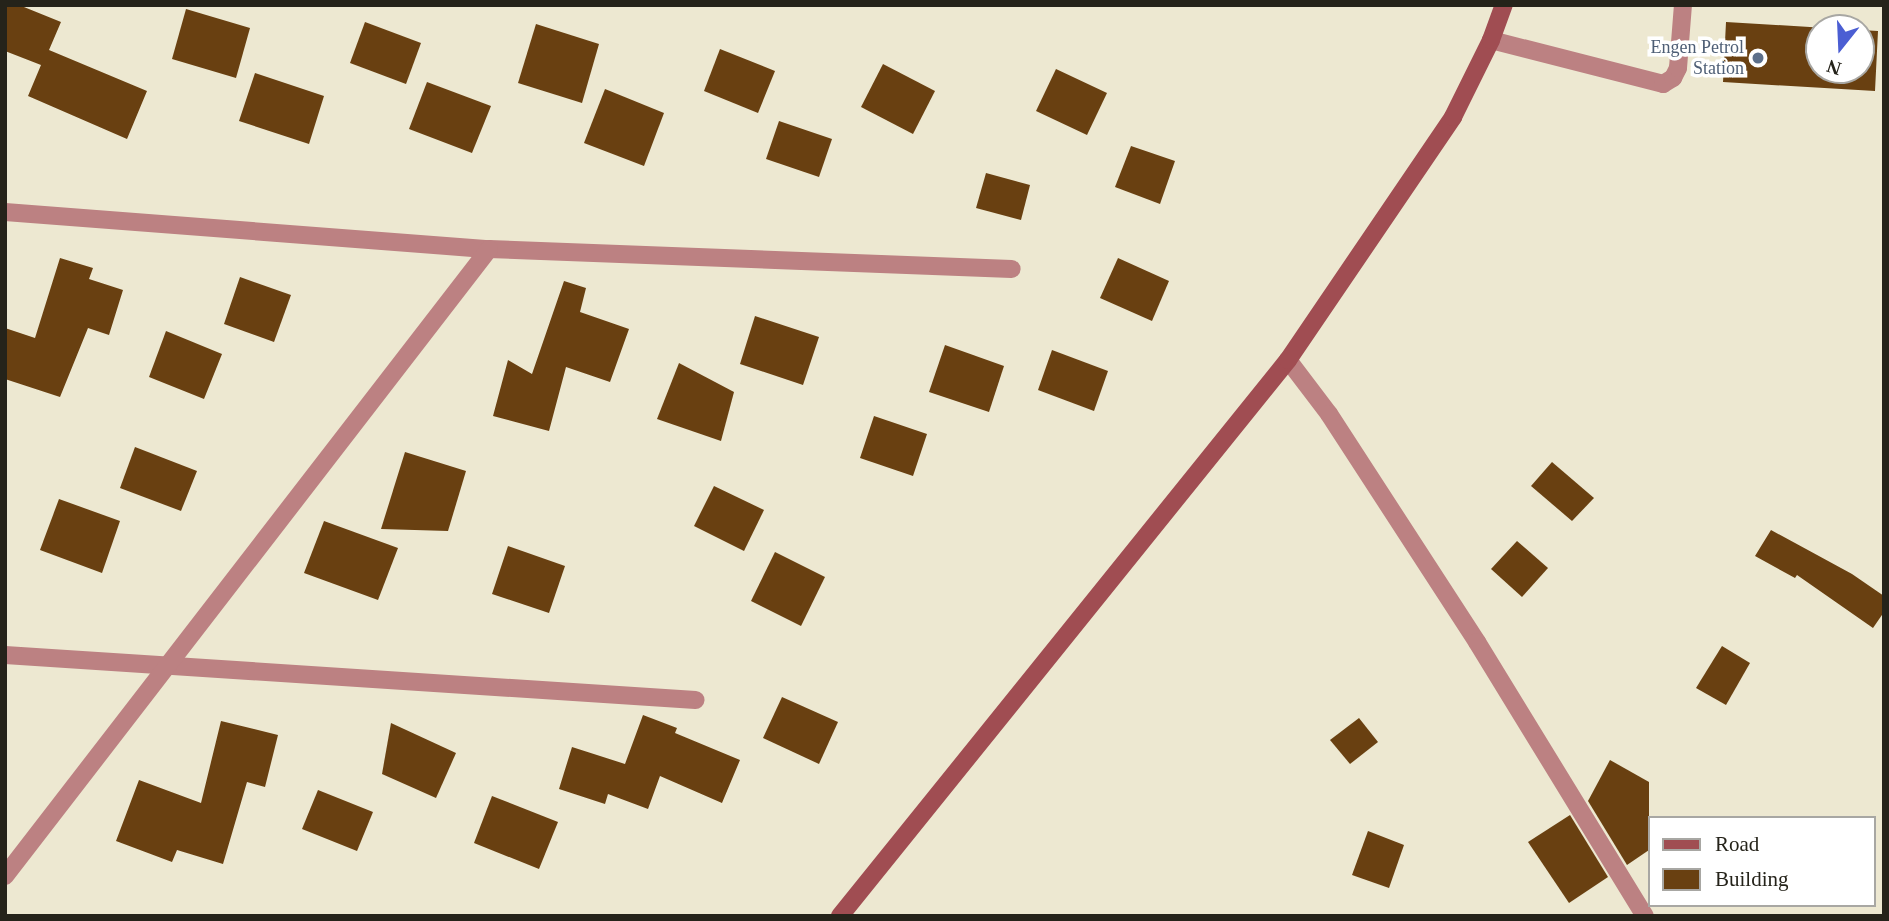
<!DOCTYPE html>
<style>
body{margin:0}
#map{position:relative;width:1889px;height:921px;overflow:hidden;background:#ede8d1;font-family:"Times New Roman",serif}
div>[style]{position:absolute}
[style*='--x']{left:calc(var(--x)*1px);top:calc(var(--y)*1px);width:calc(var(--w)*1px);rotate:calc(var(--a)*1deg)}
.building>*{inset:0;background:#694011}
.lane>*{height:18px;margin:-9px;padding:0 9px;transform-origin:9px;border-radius:9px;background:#bc8182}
.street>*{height:18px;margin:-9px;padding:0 9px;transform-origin:9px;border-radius:9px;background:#bc8182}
.secondary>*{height:18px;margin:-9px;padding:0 9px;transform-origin:9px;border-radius:9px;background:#a04d52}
.dots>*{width:19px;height:19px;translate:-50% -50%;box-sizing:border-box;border:4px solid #fff;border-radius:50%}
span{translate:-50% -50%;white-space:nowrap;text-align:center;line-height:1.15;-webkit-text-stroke:7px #fff;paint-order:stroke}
.service-label{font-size:18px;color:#4e5e75}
.right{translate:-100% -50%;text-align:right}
.frame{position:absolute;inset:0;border:7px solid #25231a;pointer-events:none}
.legend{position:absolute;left:1648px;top:816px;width:228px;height:91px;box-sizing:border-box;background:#fff;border:2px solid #a8a7a3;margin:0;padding:9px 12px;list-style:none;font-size:21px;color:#25231a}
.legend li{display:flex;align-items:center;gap:14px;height:35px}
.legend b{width:35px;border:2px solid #a8a7a3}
.north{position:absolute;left:1805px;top:14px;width:70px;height:70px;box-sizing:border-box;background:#fff;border:2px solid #a8a7a3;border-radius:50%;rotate:198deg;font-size:19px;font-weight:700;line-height:28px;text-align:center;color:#25231a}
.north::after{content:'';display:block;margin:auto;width:24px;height:32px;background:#4b5ed3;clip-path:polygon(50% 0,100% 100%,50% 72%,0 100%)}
</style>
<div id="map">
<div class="building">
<div style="clip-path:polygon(5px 5px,19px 5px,61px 22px,49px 50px,147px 91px,127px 139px,28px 96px,41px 65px,5px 51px)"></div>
<div style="clip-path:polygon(186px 9px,250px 28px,236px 78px,172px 59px)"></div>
<div style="clip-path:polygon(365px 22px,421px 43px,406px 84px,350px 63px)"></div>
<div style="clip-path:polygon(1726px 22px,1826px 28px,1819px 28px,1819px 70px,1861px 70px,1861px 30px,1878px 31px,1875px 91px,1723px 82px)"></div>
<div style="clip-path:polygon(536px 24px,599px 44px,582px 103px,518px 83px)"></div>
<div style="clip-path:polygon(720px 49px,775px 71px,758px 113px,704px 91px)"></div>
<div style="clip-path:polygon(883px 64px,935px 91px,913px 134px,861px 107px)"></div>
<div style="clip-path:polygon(1056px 69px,1107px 93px,1087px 135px,1036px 111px)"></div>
<div style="clip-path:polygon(255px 73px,324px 96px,309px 144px,239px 121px)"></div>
<div style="clip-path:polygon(427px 82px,491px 106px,472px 153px,409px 129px)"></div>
<div style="clip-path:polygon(605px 89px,664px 113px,644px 166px,584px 143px)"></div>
<div style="clip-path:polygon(779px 121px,832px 139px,819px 177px,766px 159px)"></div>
<div style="clip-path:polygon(1131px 146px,1175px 161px,1160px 204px,1115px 187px)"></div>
<div style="clip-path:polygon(986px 173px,1030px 185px,1021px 220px,976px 208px)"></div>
<div style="clip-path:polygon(60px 258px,93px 268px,89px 279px,123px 290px,109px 335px,88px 328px,60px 397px,5px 379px,5px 328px,35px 338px)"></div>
<div style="clip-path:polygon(1118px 258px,1169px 281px,1152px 321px,1100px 298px)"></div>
<div style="clip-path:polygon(240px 277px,291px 295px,274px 342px,224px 324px)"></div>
<div style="clip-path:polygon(564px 281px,586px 288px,580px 312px,629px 329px,610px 382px,566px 367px,549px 431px,493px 416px,508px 360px,532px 374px)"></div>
<div style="clip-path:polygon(755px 316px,819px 337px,803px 385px,740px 364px)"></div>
<div style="clip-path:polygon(166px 331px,222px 354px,204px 399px,149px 377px)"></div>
<div style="clip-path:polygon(945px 345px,1004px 366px,989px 412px,929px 392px)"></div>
<div style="clip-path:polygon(1052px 350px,1108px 371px,1094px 411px,1038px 390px)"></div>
<div style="clip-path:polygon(679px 363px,734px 392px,721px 441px,657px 419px)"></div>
<div style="clip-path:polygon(874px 416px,927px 434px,913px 476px,860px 458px)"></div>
<div style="clip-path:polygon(135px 447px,197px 471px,181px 511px,120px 488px)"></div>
<div style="clip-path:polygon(405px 452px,466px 471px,448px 531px,381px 529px)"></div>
<div style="clip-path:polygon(1552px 462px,1594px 498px,1572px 521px,1531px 486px)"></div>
<div style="clip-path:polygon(714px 486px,764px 510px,744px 551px,694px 526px)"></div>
<div style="clip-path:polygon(59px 499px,120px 521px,102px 573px,40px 550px)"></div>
<div style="clip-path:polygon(324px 521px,398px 548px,378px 600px,304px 573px)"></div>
<div style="clip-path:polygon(1771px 530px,1852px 574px,1884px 596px,1884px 612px,1873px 628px,1797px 575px,1795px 578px,1755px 556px)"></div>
<div style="clip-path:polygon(1517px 541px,1548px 568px,1522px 597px,1491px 569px)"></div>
<div style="clip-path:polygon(508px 546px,565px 566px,549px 613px,492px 594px)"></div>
<div style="clip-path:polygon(775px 552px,825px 577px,801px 626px,751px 601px)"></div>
<div style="clip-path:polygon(1722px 646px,1750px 663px,1726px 705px,1696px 688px)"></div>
<div style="clip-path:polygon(782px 697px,838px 722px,819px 764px,763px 738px)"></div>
<div style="clip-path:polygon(643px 715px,677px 728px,675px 733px,740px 760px,722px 803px,660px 776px,648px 809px,608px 794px,605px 804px,559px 789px,572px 747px,625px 764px)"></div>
<div style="clip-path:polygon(1359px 718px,1378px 742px,1350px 764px,1330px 740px)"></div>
<div style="clip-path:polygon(221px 721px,278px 735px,265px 787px,247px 782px,223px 864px,177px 850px,172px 862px,116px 841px,139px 780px,201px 803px)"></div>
<div style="clip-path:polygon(391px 723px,456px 753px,436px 798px,382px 774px)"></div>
<div style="clip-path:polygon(1610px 760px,1649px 782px,1649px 850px,1627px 865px,1588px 801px)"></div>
<div style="clip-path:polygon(318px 790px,373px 812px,357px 851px,302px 829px)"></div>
<div style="clip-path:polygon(492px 796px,558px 822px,539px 869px,474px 843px)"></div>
<div style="clip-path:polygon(1570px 815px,1608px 877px,1569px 903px,1528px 842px)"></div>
<div style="clip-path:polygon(1368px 831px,1404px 845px,1389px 888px,1352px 875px)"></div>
</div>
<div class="lane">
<div style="--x:1491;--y:40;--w:178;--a:14.3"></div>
<div style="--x:1663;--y:84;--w:12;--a:-31"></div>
<div style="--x:1673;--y:78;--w:11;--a:-63"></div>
<div style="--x:1678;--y:68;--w:63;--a:-85.5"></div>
</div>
<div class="street">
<div style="--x:5;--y:212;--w:485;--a:4.4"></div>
<div style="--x:489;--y:249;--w:523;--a:2.19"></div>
<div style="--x:1288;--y:360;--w:68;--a:52.8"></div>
<div style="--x:1329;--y:414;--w:272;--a:57"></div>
<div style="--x:1477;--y:642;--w:321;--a:58.5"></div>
<div style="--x:5;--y:655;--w:692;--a:3.73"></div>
<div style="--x:5;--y:876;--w:792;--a:-52.33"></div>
</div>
<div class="secondary">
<div style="--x:840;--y:916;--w:714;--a:-51.14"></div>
<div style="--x:1288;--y:360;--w:294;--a:-55.8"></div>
<div style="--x:1453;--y:117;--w:86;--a:-63.7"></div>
<div style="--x:1491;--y:40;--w:37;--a:-70"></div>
</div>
<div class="dots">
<div style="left:1758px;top:58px;background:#5c6f8a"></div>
</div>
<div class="service-label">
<span class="right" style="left:1744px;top:58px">Engen Petrol<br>Station</span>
</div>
<div class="frame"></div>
<ul class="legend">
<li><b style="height:9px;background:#a04d52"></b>Road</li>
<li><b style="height:19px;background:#694011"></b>Building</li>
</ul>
<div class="north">N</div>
</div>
